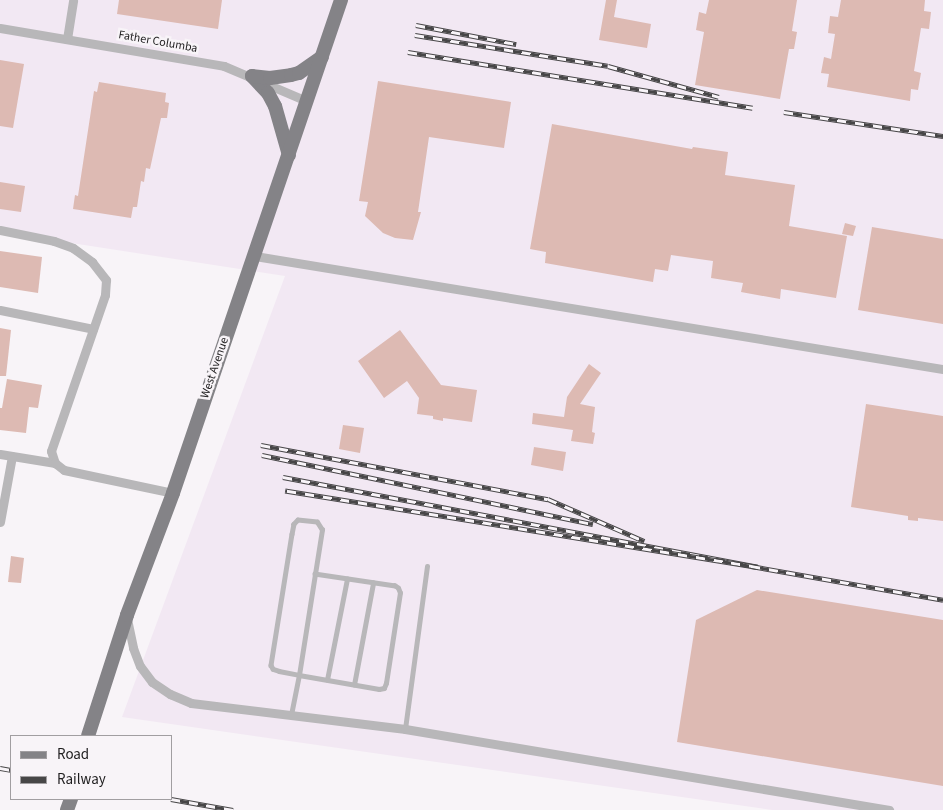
<!DOCTYPE html>
<style>
body{margin:0}
#map{position:relative;width:943px;height:810px;overflow:hidden;background:#f8f4f8;font-family:"Source Sans 3",sans-serif}
div>[style]{position:absolute}
[style*='--x']{left:calc(var(--x)*1px);top:calc(var(--y)*1px);width:calc(var(--w)*1px);rotate:calc(var(--a)*1deg)}
.built>*{inset:0;background:#f2e8f3}
.building>*{inset:0;background:#ddbab3}
.service>*{height:4.5px;margin:-2.25px;padding:0 2.25px;transform-origin:2.25px;border-radius:2.25px;background:#b8b7b9}
.minor>*{height:9px;margin:-4.5px;padding:0 4.5px;transform-origin:4.5px;border-radius:4.5px;background:#b8b7b9}
.primary>*{height:14px;margin:-7px;padding:0 7px;transform-origin:7px;border-radius:7px;background:#848387}
.rail>*{height:5px;margin-top:-2.5px;transform-origin:0;background:repeating-linear-gradient(90deg,#f8f4f8 0 9px,#474647 0 18px);box-sizing:border-box;border-block:1px solid #474647}
span{translate:-50% -50%;white-space:nowrap;text-align:center;line-height:1.15;-webkit-text-stroke:5px #f8f4f8;paint-order:stroke}
.street-label{font-size:12px;color:#1e1d1e}
.legend{position:absolute;left:10px;top:735px;width:162px;height:65px;box-sizing:border-box;background:#f8f4f8;border:1px solid #a19ea1;margin:0;padding:6px 9px;list-style:none;font-size:15px;color:#1e1d1e}
.legend li{display:flex;align-items:center;gap:10px;height:25px}
.legend b{width:25px;border:1px solid #a19ea1}
</style>
<div id="map">
<div class="built">
<div style="clip-path:polygon(0 0,943px 0,943px 810px,772px 810px,122px 717px,285px 276px,0 232px)"></div>
</div>
<div class="building">
<div style="clip-path:polygon(119px 0,222px 0,218px 29px,117px 14px)"></div>
<div style="clip-path:polygon(606px 0,617px 0,614px 17px,651px 24px,647px 48px,599px 40px)"></div>
<div style="clip-path:polygon(709px 0,797px 0,792px 31px,797px 32px,794px 49px,789px 49px,780px 99px,695px 85px,704px 32px,696px 30px,699px 12px,706px 14px)"></div>
<div style="clip-path:polygon(841px 0,925px 0,924px 11px,931px 12px,929px 29px,921px 28px,914px 71px,921px 73px,918px 90px,911px 89px,910px 101px,827px 87px,829px 74px,821px 73px,824px 57px,831px 59px,835px 34px,828px 33px,830px 16px,838px 17px)"></div>
<div style="clip-path:polygon(0 60px,24px 64px,13px 128px,0 126px)"></div>
<div style="clip-path:polygon(378px 81px,511px 102px,504px 148px,429px 137px,418px 212px,421px 212px,413px 240px,395px 238px,383px 233px,365px 216px,368px 202px,359px 201px)"></div>
<div style="clip-path:polygon(99px 82px,166px 93px,165px 102px,169px 103px,167px 118px,161px 118px,150px 169px,146px 168px,144px 182px,141px 181px,137px 207px,133px 207px,131px 218px,73px 209px,75px 195px,78px 196px,94px 91px,97px 92px)"></div>
<div style="clip-path:polygon(552px 124px,692px 149px,693px 147px,728px 152px,725px 175px,795px 185px,789px 226px,847px 236px,836px 298px,781px 289px,780px 299px,741px 292px,743px 283px,711px 278px,713px 261px,671px 255px,668px 271px,655px 269px,653px 282px,545px 263px,546px 252px,530px 249px)"></div>
<div style="clip-path:polygon(0 182px,25px 186px,21px 212px,0 209px)"></div>
<div style="clip-path:polygon(845px 223px,856px 226px,853px 236px,842px 234px)"></div>
<div style="clip-path:polygon(872px 227px,943px 239px,943px 324px,858px 310px)"></div>
<div style="clip-path:polygon(0 251px,42px 257px,38px 293px,0 287px)"></div>
<div style="clip-path:polygon(0 328px,11px 330px,6px 376px,0 376px)"></div>
<div style="clip-path:polygon(400px 330px,441px 385px,477px 390px,472px 422px,443px 418px,443px 421px,433px 419px,433px 416px,417px 414px,419px 398px,407px 381px,384px 398px,358px 361px)"></div>
<div style="clip-path:polygon(589px 364px,601px 373px,580px 404px,595px 407px,592px 432px,595px 433px,593px 444px,571px 441px,573px 430px,532px 424px,533px 413px,564px 417px,567px 397px)"></div>
<div style="clip-path:polygon(7px 379px,42px 385px,38px 408px,29px 407px,26px 433px,0 430px,0 408px,2px 408px)"></div>
<div style="clip-path:polygon(866px 404px,943px 416px,943px 521px,918px 518px,918px 521px,908px 520px,908px 516px,851px 507px)"></div>
<div style="clip-path:polygon(343px 425px,364px 428px,360px 453px,339px 449px)"></div>
<div style="clip-path:polygon(534px 447px,566px 452px,563px 471px,531px 465px)"></div>
<div style="clip-path:polygon(11px 556px,24px 558px,21px 583px,8px 582px)"></div>
<div style="clip-path:polygon(757px 590px,943px 620px,943px 786px,677px 742px,696px 620px)"></div>
</div>
<div class="service">
<div style="--x:327;--y:680;--w:103;--a:-78.8"></div>
<div style="--x:354;--y:685;--w:104;--a:-79.4"></div>
<div style="--x:291;--y:715;--w:41;--a:-78.7"></div>
<div style="--x:299;--y:675;--w:102;--a:-81"></div>
<div style="--x:315;--y:574;--w:45;--a:-81"></div>
<div style="--x:322;--y:530;--w:9;--a:-122"></div>
<div style="--x:317;--y:522;--w:19;--a:-174"></div>
<div style="--x:298;--y:520;--w:6;--a:135"></div>
<div style="--x:294;--y:524;--w:10;--a:101"></div>
<div style="--x:292;--y:534;--w:133;--a:99.1"></div>
<div style="--x:271;--y:665;--w:4;--a:63"></div>
<div style="--x:273;--y:669;--w:6;--a:18"></div>
<div style="--x:279;--y:671;--w:20;--a:11"></div>
<div style="--x:299;--y:675;--w:81;--a:9.9"></div>
<div style="--x:379;--y:689;--w:5;--a:-11"></div>
<div style="--x:384;--y:688;--w:5;--a:-68"></div>
<div style="--x:386;--y:683;--w:91;--a:-81.2"></div>
<div style="--x:400;--y:593;--w:5;--a:-112"></div>
<div style="--x:398;--y:588;--w:4;--a:-146"></div>
<div style="--x:395;--y:586;--w:81;--a:-171.5"></div>
<div style="--x:405;--y:729;--w:164;--a:-82.3"></div>
</div>
<div class="minor">
<div style="--x:0;--y:28;--w:227;--a:9.6"></div>
<div style="--x:224;--y:66;--w:90;--a:22.9"></div>
<div style="--x:67;--y:39;--w:39;--a:-81"></div>
<div style="--x:0;--y:230;--w:55;--a:11.5"></div>
<div style="--x:54;--y:241;--w:20;--a:20"></div>
<div style="--x:73;--y:248;--w:24;--a:36"></div>
<div style="--x:92;--y:262;--w:23;--a:52"></div>
<div style="--x:106;--y:280;--w:15;--a:94"></div>
<div style="--x:105;--y:295;--w:165;--a:109.1"></div>
<div style="--x:51;--y:451;--w:13;--a:72"></div>
<div style="--x:255;--y:256;--w:697;--a:9.33"></div>
<div style="--x:0;--y:310;--w:95;--a:11.5"></div>
<div style="--x:0;--y:454;--w:56;--a:9.3"></div>
<div style="--x:55;--y:463;--w:11;--a:38"></div>
<div style="--x:64;--y:470;--w:111;--a:11.9"></div>
<div style="--x:0;--y:522;--w:67;--a:-79.7"></div>
<div style="--x:127;--y:619;--w:30;--a:78"></div>
<div style="--x:133;--y:648;--w:19;--a:69"></div>
<div style="--x:140;--y:666;--w:20;--a:53"></div>
<div style="--x:152;--y:682;--w:22;--a:34"></div>
<div style="--x:170;--y:694;--w:23;--a:23"></div>
<div style="--x:191;--y:703;--w:216;--a:6.9"></div>
<div style="--x:405;--y:729;--w:491;--a:9.5"></div>
</div>
<div class="primary">
<div style="--x:252;--y:76;--w:23;--a:47"></div>
<div style="--x:268;--y:93;--w:15;--a:62"></div>
<div style="--x:275;--y:106;--w:51;--a:74.1"></div>
<div style="--x:252;--y:76;--w:18;--a:6"></div>
<div style="--x:270;--y:78;--w:21;--a:-8"></div>
<div style="--x:291;--y:75;--w:8;--a:-14"></div>
<div style="--x:299;--y:73;--w:28;--a:-35"></div>
<div style="--x:88;--y:736;--w:127;--a:-72.1"></div>
<div style="--x:127;--y:615;--w:130;--a:-69.3"></div>
<div style="--x:173;--y:493;--w:521;--a:-71.18"></div>
<div style="--x:67;--y:810;--w:12;--a:-70"></div>
</div>
<div class="rail">
<div style="--x:416;--y:25;--w:102;--a:10.8"></div>
<div style="--x:415;--y:35;--w:195;--a:9.1"></div>
<div style="--x:608;--y:66;--w:115;--a:15.6"></div>
<div style="--x:408;--y:52;--w:349;--a:9.2"></div>
<div style="--x:784;--y:112;--w:161;--a:8.6"></div>
<div style="--x:261;--y:445;--w:292;--a:10.7"></div>
<div style="--x:548;--y:499;--w:105;--a:23.6"></div>
<div style="--x:262;--y:455;--w:338;--a:11.8"></div>
<div style="--x:283;--y:477;--w:483;--a:10.7"></div>
<div style="--x:758;--y:567;--w:479;--a:-170.8"></div>
<div style="--x:751;--y:566;--w:195;--a:10"></div>
<div style="--x:0;--y:768;--w:11;--a:10"></div>
<div style="--x:171;--y:799;--w:63;--a:10.1"></div>
</div>
<div class="street-label">
<span style="left:158px;top:42px;rotate:10deg">Father Columba</span>
<span style="left:215px;top:368px;rotate:-71deg">West Avenue</span>
</div>
<ul class="legend">
<li><b style="height:6px;background:#848387"></b>Road</li>
<li><b style="height:6px;background:#474647"></b>Railway</li>
</ul>
</div>
